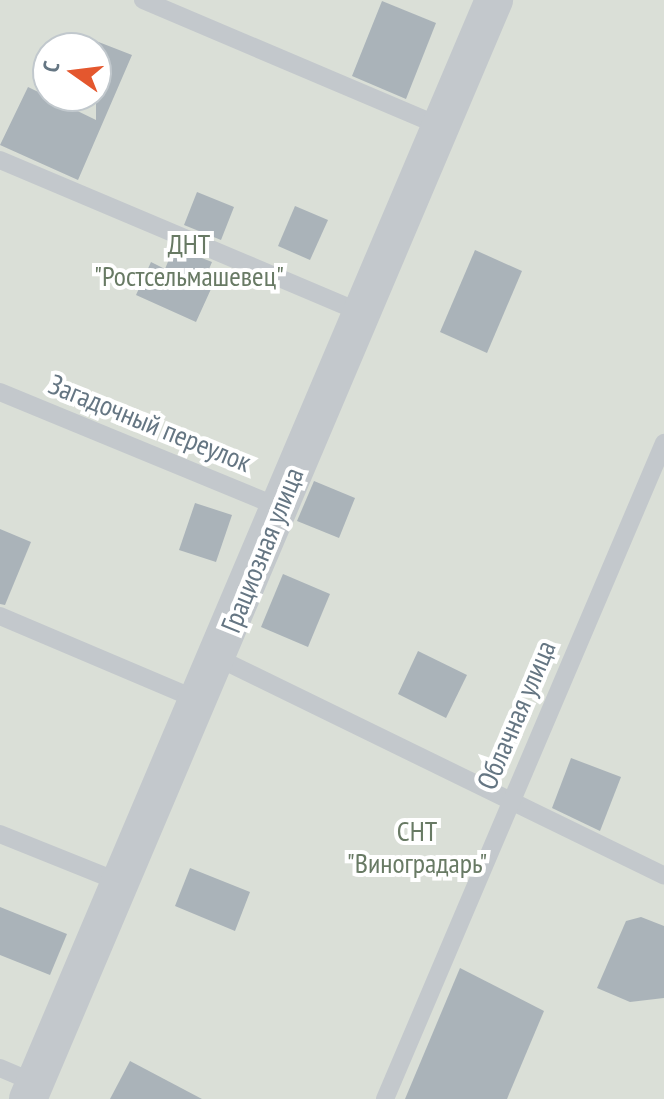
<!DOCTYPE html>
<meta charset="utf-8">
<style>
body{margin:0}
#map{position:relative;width:664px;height:1099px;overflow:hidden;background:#fafaf8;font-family:"PT Sans Narrow",sans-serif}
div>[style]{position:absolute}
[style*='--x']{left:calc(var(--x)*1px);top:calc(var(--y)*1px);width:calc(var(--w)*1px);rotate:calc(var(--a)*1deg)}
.green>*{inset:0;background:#dadfd7}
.building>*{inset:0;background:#aab3b9}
.service>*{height:18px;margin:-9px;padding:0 9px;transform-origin:9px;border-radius:9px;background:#c3c8cc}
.minor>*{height:38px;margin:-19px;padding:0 19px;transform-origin:19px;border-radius:19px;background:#c3c8cc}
span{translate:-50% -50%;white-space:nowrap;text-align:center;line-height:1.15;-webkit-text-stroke:8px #fff;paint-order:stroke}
.park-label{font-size:28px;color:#687a64}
.street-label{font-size:28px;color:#657683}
.north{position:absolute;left:32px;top:32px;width:80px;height:80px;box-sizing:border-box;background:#fff;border:2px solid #c1c8cd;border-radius:50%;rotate:284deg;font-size:22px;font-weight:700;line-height:32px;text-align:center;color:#657683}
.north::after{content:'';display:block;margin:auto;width:28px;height:36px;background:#e4572e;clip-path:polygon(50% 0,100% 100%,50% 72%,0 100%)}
</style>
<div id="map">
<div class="green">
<div style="clip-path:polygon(evenodd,0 0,664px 0,664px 1099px,0 1099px,0 0,48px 48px,96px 48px,96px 96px,48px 96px,48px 48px)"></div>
</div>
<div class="building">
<div style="clip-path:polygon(382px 1px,436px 23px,406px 99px,352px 76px)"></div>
<div style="clip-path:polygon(96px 41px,132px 55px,78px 180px,0 145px,28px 87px,96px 120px)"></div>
<div style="clip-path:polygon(197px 192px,234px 207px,221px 240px,184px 225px)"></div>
<div style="clip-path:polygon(295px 206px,328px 220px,310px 260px,278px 246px)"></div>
<div style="clip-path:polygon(174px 247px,212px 262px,202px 286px,211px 289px,196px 322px,136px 295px,151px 262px,165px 269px)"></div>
<div style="clip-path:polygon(475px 250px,522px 271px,487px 353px,440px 332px)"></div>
<div style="clip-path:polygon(314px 481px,355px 498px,339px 538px,297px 521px)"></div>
<div style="clip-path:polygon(195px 503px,232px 515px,216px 562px,179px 550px)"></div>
<div style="clip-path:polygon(0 529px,31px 542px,5px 605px,0 604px)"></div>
<div style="clip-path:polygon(283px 574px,330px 594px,308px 647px,261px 627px)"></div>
<div style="clip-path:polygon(418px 651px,467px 675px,446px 718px,398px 694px)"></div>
<div style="clip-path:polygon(571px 758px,621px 777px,600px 831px,552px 808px)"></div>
<div style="clip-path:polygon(190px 868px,250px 892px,235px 931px,175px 906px)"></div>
<div style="clip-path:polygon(0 907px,67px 934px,50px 975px,0 955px)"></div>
<div style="clip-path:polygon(641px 917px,664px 926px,664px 998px,630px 1002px,597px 988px,626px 921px)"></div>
<div style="clip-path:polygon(460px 968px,544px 1011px,507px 1099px,405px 1099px)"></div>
<div style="clip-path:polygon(130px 1061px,202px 1099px,110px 1099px)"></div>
</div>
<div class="service">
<div style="--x:143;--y:0;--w:325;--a:23"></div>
<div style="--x:0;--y:160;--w:393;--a:22.9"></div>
<div style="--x:0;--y:392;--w:302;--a:22.4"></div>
<div style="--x:0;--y:616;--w:217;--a:23"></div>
<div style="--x:218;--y:658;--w:496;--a:26"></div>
<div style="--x:0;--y:834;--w:131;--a:21.9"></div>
<div style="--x:0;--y:1068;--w:39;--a:23"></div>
<div style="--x:385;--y:1099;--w:713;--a:-66.96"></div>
</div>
<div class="minor">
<div style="--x:28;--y:1099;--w:1194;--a:-67.02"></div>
</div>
<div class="park-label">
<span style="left:189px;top:260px">ДНТ<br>"Ростсельмашевец"</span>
<span style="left:417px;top:847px">СНТ<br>"Виноградарь"</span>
</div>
<div class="street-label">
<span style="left:150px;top:423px;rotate:22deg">Загадочный переулок</span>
<span style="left:262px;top:550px;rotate:-68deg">Грациозная улица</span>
<span style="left:516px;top:715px;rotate:-67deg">Облачная улица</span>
</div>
<div class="north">С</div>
</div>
